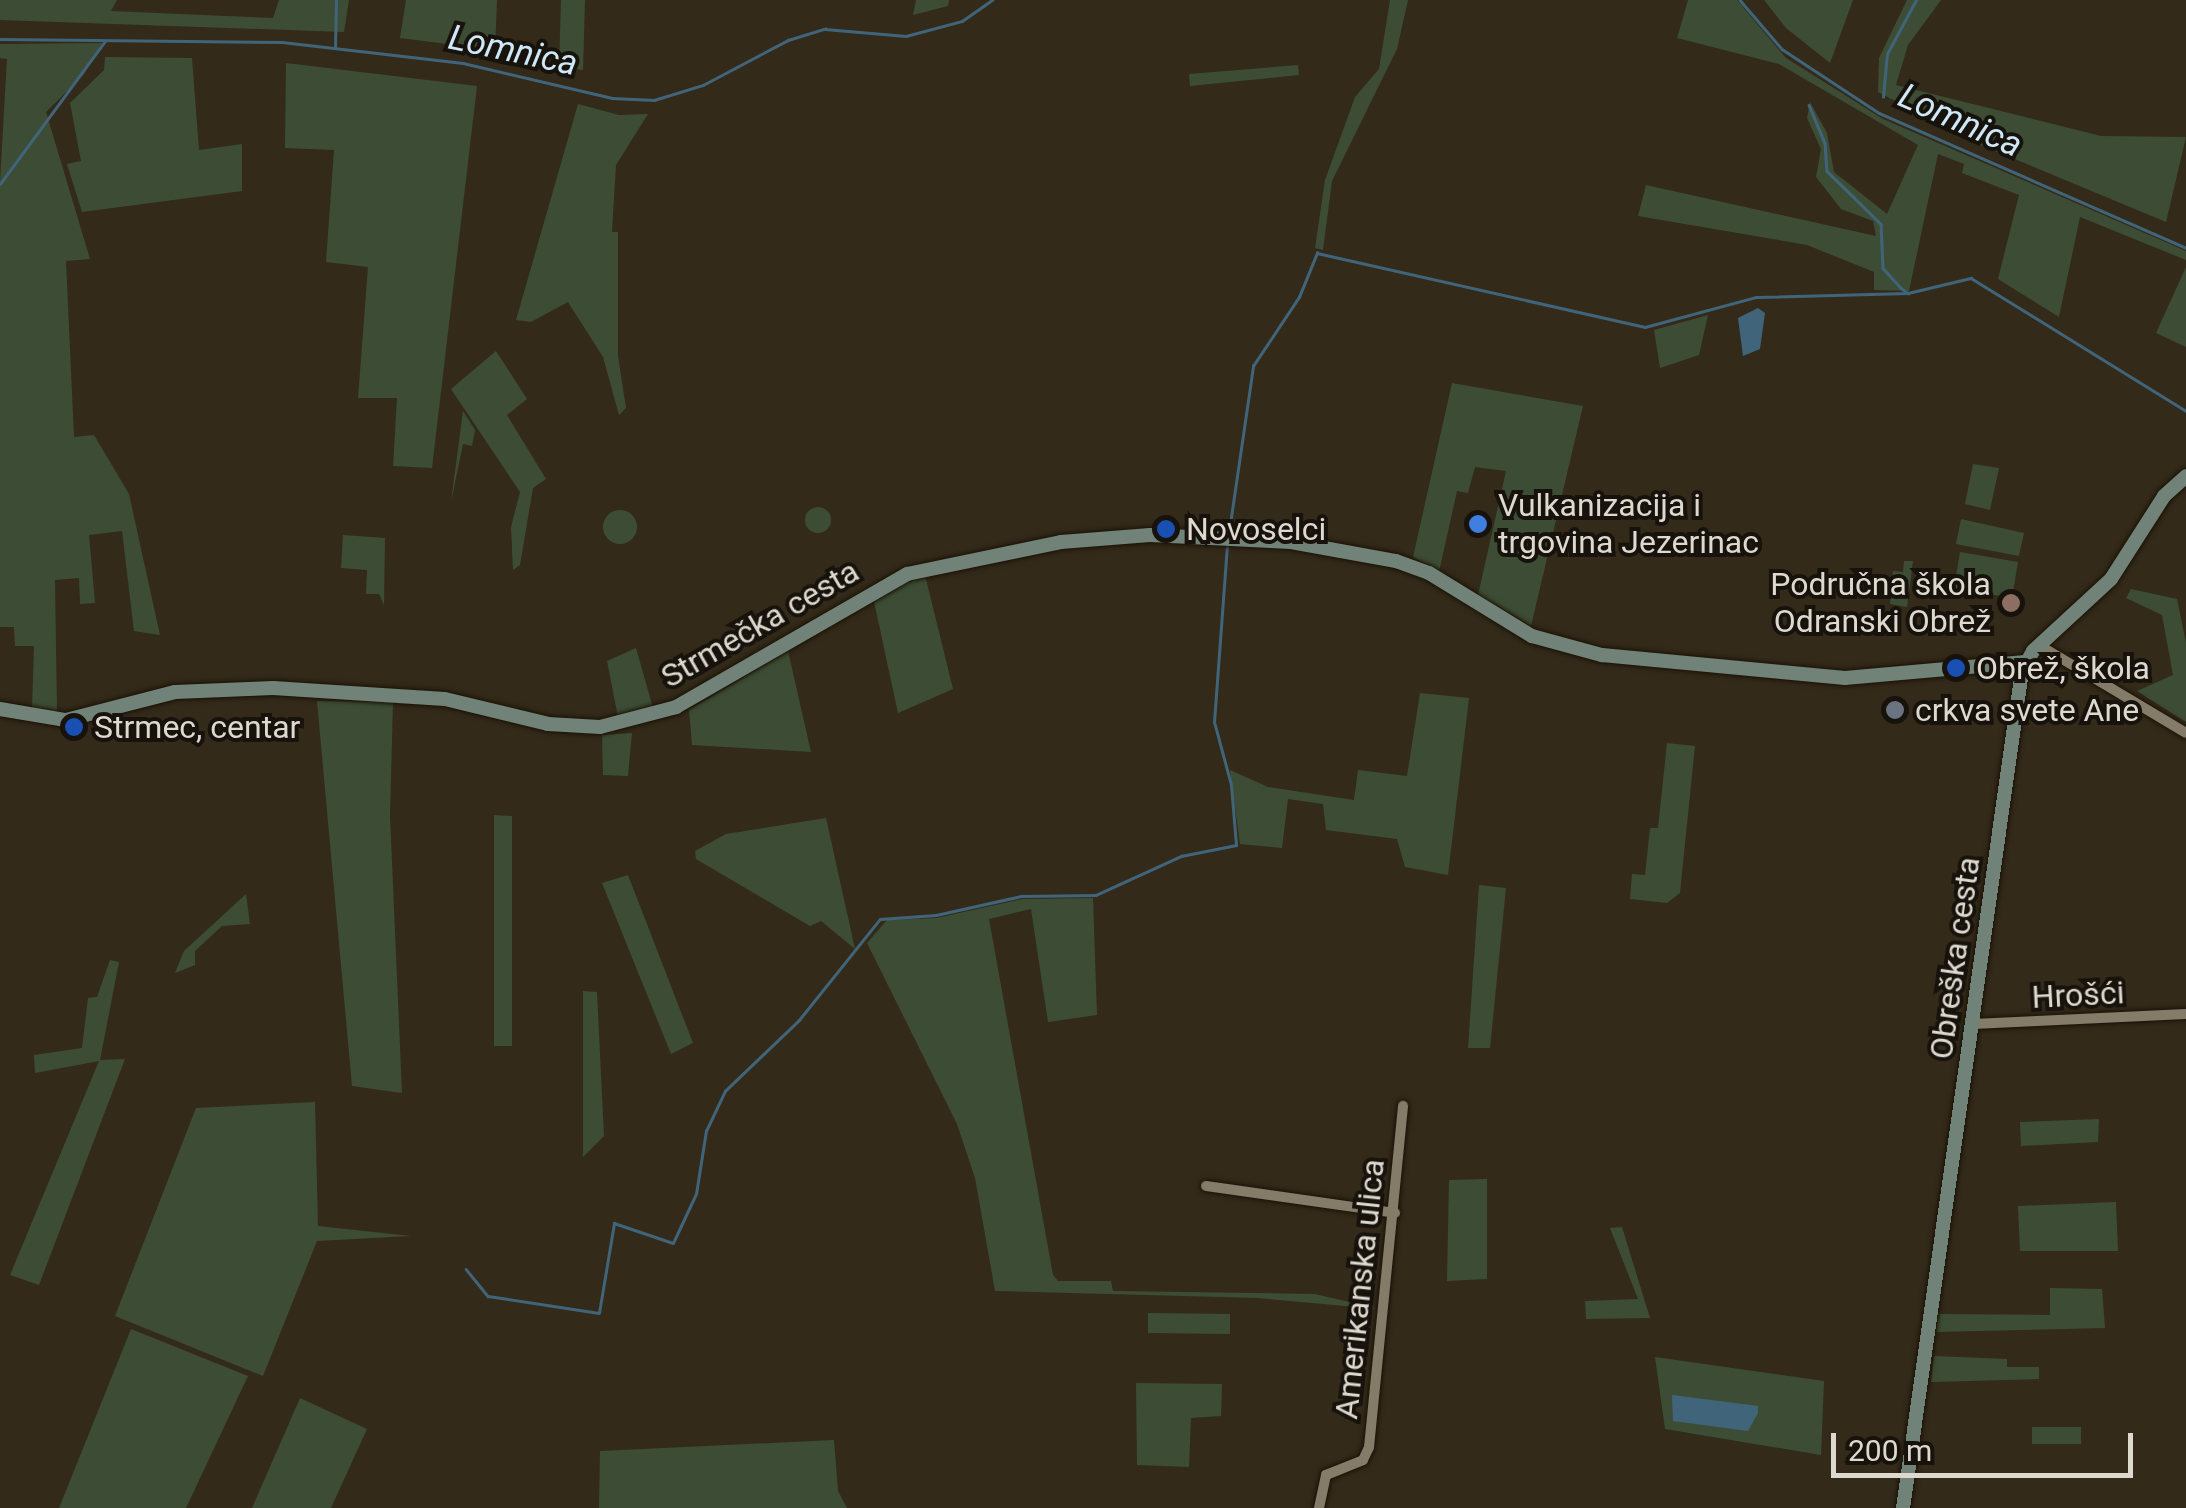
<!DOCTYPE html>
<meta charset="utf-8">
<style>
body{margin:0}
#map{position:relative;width:2186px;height:1508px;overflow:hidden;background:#332a1a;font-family:Roboto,sans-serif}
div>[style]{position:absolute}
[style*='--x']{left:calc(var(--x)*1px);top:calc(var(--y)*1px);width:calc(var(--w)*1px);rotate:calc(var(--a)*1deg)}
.green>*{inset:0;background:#3d4d35}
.round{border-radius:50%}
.water>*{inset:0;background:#40657b}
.stream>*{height:2.5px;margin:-1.25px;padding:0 1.25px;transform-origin:1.25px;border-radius:1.25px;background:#40657b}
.roads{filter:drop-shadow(0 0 2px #1a1204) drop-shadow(0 0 2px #1a1204)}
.street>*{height:10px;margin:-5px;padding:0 5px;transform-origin:5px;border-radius:5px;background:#857b69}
.secondary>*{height:14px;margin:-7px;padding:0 7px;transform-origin:7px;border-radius:7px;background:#718379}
.dots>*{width:28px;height:28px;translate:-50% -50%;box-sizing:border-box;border:5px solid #17130c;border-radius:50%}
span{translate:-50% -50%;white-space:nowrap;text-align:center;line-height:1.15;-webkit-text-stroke:8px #17130c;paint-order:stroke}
.poi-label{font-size:32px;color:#ded9cf}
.left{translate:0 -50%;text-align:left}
.right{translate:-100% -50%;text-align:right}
.street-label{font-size:32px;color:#ded9cf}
.water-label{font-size:35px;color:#cfe8f7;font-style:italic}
.scale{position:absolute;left:1831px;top:1433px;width:302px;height:45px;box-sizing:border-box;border:5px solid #ded9cf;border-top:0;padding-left:12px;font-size:30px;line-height:35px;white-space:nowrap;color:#ded9cf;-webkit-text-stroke:8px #17130c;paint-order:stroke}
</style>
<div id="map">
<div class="green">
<div style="clip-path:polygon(0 0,117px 0,111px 11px,273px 18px,279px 0,349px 0,344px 32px,0 20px)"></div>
<div style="clip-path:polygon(406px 0,497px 0,495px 50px,400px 38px)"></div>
<div style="clip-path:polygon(561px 0,585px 0,583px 70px,559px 67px)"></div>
<div style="clip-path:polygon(916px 0,949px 0,948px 6px,913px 15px)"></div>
<div style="clip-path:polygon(1390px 0,1408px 0,1397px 49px,1332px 181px,1323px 250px,1315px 248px,1325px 180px,1355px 97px,1379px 69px)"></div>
<div style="clip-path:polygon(1688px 0,1737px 0,1786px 58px,1883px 119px,2186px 251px,2186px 260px,2080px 217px,2059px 317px,1998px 279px,2019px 195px,1962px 173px,1964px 164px,1938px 154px,1909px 291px,1874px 290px,1874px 272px,1807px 245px,1638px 216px,1646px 185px,1876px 236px,1873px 221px,1841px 209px,1816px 177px,1821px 149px,1807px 118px,1810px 102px,1827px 133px,1834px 172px,1887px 214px,1918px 145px,1779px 64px,1677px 38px)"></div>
<div style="clip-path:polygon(1764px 0,1853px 0,1830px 63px,1786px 28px)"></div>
<div style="clip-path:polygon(1907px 0,1941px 0,1908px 45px,1896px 85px,2101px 136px,2186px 137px,2166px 222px,1976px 143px,1878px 92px,1879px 58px)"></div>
<div style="clip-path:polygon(102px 43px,84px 74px,46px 112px,90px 259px,66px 261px,74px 437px,94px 435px,129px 494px,160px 635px,134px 631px,122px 531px,89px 535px,95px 603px,80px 604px,79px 578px,55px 580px,57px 714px,32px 710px,34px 646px,15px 646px,14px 627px,0 627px,0 181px,7px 59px,0 58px,0 44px)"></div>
<div style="clip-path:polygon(105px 57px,192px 58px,199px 150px,242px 144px,242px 191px,82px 212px,67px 164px,81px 161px,70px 103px,104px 70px)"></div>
<div style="clip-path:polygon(286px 63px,477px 86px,432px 468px,393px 466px,397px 398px,358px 398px,368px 267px,326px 262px,334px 150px,285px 148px)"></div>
<div style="clip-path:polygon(1298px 65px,1299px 75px,1190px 86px,1189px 74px)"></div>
<div style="clip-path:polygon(578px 104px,619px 115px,648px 114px,616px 165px,612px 232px,618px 232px,618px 356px,626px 408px,619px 415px,603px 357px,568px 302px,531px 322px,516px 320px)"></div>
<div style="clip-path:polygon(2186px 267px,2186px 347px,2156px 333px)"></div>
<div style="clip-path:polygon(1708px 315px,1699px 355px,1660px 368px,1654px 330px)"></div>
<div style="clip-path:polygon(496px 351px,527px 399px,507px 415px,546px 479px,533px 488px,520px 565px,513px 570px,511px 527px,520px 492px,451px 389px)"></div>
<div style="clip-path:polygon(1452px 383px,1583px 406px,1531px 626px,1478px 595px,1506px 471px,1475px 467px,1468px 493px,1457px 491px,1439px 572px,1413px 557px)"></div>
<div style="clip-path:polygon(463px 411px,475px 430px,472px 446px,463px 444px,451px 502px)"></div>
<div style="clip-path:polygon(1973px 464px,1999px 468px,1990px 510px,1965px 504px)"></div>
<div class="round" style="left:805px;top:507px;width:26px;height:26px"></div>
<div class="round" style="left:603px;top:510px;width:34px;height:34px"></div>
<div style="clip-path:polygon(1961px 519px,2024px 533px,2019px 556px,1956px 544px)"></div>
<div style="clip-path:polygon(343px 535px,385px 538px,384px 605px,379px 594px,366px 594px,367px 570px,341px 568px)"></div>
<div style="clip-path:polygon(1960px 552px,2018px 562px,2012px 598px,1954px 588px)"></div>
<div style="clip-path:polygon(1904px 561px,1913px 561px,1907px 607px,1890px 604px,1893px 571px,1903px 572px)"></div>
<div style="clip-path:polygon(925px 575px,953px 689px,898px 713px,873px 597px)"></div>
<div style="clip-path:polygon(2131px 589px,2177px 599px,2186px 643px,2186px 722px,2137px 691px,2173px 675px,2162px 615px,2126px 598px)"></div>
<div style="clip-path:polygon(636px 648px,653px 708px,618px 717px,607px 661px)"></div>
<div style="clip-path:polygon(788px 651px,811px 752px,692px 745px,689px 710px)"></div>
<div style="clip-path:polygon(1420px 693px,1469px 698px,1448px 875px,1405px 867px,1397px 839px,1326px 830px,1323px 804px,1288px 799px,1282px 848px,1240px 844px,1230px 770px,1268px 787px,1354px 800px,1358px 770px,1407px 776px)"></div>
<div style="clip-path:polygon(317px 701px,393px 702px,390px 816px,402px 1093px,352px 1086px)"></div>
<div style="clip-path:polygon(632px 733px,628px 776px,603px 775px,602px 735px)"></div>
<div style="clip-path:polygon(1667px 743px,1695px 746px,1680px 893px,1667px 903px,1630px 899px,1632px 874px,1645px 875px,1650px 828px,1658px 828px)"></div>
<div style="clip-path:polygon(494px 815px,512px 816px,512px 1046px,494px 1046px)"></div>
<div style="clip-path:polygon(826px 818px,855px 949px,821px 921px,810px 926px,696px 859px,695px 851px,726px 834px)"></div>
<div style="clip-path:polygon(628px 875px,693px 1043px,671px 1054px,602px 883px)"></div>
<div style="clip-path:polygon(1479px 885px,1506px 888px,1490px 1048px,1468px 1048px)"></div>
<div style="clip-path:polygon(246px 894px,250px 924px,222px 926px,195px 951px,195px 965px,175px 973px,184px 951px)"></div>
<div style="clip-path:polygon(1093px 898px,1097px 1015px,1048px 1022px,1031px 909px,989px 919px,1053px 1275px,1058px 1281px,1111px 1281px,1113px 1291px,1315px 1294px,1379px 1309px,1257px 1298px,995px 1291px,975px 1178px,957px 1124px,867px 943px,887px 920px,937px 918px,1022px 899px)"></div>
<div style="clip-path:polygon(110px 960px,119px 962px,100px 1060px,125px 1059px,39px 1285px,10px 1275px,99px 1061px,35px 1073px,34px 1055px,82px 1048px,88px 998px,97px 997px)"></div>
<div style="clip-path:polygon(583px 991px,597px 992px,604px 1136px,583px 1157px)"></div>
<div style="clip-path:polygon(315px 1102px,318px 1226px,411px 1236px,317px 1241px,263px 1376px,115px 1316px,196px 1108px)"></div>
<div style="clip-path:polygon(2099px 1119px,2098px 1142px,2021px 1146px,2020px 1122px)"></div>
<div style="clip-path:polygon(1487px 1179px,1487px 1279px,1447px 1281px,1449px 1180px)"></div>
<div style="clip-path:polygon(2116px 1202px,2118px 1251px,2020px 1251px,2018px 1206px)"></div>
<div style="clip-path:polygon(1622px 1227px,1650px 1318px,1586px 1319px,1585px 1301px,1638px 1299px,1610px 1228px)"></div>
<div style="clip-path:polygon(2050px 1288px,2102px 1289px,2105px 1328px,1936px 1332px,1938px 1314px,2050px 1315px)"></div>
<div style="clip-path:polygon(1148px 1313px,1230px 1314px,1230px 1334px,1148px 1333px)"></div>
<div style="clip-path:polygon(131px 1329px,248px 1376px,186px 1508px,59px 1508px)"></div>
<div style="clip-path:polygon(1934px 1356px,2007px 1359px,2007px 1367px,2039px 1367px,2039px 1379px,1931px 1382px)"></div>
<div style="clip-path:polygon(1655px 1357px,1824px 1381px,1821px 1455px,1665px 1429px)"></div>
<div style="clip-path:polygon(1136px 1383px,1222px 1384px,1221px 1416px,1191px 1418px,1189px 1467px,1137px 1465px)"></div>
<div style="clip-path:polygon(300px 1398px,367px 1429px,331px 1508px,252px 1508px)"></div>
<div style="clip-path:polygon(2032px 1427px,2081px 1427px,2081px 1444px,2032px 1444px)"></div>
<div style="clip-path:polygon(834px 1440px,838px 1491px,847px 1508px,599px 1508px,600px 1451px)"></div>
</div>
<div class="water">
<div style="clip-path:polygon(1758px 308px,1765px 313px,1760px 349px,1743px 356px,1738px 318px)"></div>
<div style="clip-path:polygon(1672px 1395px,1758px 1406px,1758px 1413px,1748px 1431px,1673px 1421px)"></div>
</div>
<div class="stream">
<div style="--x:1740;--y:0;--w:65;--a:49.4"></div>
<div style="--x:1782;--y:49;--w:116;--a:33.4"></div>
<div style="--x:1879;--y:113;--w:335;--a:23.7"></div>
<div style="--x:0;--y:39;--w:282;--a:0.6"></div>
<div style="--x:282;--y:42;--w:182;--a:6.6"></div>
<div style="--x:463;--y:63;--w:153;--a:13.2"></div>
<div style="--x:612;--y:98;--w:42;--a:2.7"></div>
<div style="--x:654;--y:100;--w:51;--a:-17"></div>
<div style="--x:703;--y:85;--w:96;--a:-27.9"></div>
<div style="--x:788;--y:40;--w:39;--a:-17"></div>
<div style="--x:825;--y:29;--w:81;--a:4.9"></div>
<div style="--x:906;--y:36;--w:58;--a:-15"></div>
<div style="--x:962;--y:21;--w:37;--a:-35"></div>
<div style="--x:335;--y:48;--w:48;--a:-88.8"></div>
<div style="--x:1883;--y:97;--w:43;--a:-84.7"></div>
<div style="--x:1887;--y:54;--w:61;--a:-61.8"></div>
<div style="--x:1809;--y:105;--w:41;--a:67.2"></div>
<div style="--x:1825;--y:143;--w:28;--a:86"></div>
<div style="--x:1827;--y:171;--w:76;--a:44.5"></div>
<div style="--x:1881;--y:224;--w:44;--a:87.4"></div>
<div style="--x:1883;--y:268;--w:27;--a:48"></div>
<div style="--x:1901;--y:288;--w:9;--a:36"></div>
<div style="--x:1908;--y:293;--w:65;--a:-13.4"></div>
<div style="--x:1971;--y:278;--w:253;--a:31.7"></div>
<div style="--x:0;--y:184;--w:177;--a:-53.7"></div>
<div style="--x:1229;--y:531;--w:167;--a:-81.7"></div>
<div style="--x:1253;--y:366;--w:83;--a:-56.3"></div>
<div style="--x:1299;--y:297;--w:48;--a:-67.8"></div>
<div style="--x:1317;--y:253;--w:336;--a:12.7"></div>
<div style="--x:1645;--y:327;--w:115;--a:-15.1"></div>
<div style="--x:1756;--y:297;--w:152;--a:-1.5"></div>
<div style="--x:466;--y:1269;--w:35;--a:51"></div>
<div style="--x:488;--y:1296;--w:112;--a:8.7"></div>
<div style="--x:599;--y:1313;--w:91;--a:-80.5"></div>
<div style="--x:614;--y:1223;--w:62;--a:18.7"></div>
<div style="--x:673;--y:1243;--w:54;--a:-64.9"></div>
<div style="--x:696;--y:1194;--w:64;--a:-81"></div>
<div style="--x:706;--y:1131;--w:44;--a:-64.6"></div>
<div style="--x:725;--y:1091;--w:103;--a:-43.8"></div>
<div style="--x:799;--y:1020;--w:129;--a:-51.3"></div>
<div style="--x:880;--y:919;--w:56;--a:-4.1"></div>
<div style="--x:936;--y:915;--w:88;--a:-12.5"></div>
<div style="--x:1022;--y:896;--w:74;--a:-0.8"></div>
<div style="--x:1096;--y:895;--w:94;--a:-24.6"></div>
<div style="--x:1181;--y:856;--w:56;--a:-11.3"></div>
<div style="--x:1236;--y:845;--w:60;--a:-94.8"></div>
<div style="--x:1231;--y:785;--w:65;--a:-105.1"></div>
<div style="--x:1214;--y:722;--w:175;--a:-85.8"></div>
</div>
<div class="roads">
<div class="street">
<div style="--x:2039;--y:645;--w:171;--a:30.9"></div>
<div style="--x:1973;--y:1024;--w:213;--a:-2.7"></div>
<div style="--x:1206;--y:1186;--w:191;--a:8.1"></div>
<div style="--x:1319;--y:1508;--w:34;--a:-78"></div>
<div style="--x:1326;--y:1475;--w:40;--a:-22"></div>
<div style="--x:1363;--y:1460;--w:14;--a:-65"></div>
<div style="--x:1369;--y:1447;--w:343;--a:-84.3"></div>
</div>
<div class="secondary">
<div style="--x:0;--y:709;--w:67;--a:9.5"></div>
<div style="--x:66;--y:720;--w:113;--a:-14.4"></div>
<div style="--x:175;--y:692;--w:98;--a:-2.3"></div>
<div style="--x:273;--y:688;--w:172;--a:3.7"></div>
<div style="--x:445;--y:699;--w:106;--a:13.6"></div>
<div style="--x:548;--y:724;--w:52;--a:3.3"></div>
<div style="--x:600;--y:727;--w:79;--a:-14.7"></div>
<div style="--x:676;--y:707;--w:267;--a:-29.9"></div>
<div style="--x:907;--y:574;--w:157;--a:-11.7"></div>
<div style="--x:1061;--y:542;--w:89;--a:-4.5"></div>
<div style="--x:1150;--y:535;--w:141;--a:2.8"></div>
<div style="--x:1291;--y:542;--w:107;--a:10.3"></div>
<div style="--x:1396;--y:561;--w:35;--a:20"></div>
<div style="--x:1429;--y:573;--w:121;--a:31.5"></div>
<div style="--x:1532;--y:636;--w:73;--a:15.2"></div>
<div style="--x:1602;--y:655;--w:244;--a:5.4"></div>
<div style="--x:1845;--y:678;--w:181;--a:-5.1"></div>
<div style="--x:1903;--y:1508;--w:845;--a:-81.91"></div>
<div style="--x:2022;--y:671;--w:23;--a:-61"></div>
<div style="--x:2033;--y:651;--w:106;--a:-42.7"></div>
<div style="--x:2111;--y:579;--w:98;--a:-57.4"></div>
<div style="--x:2164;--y:496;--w:30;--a:-42"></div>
</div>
</div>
<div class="dots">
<div style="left:1478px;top:524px;background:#3f7fe0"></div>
<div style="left:1166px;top:529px;background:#1a4fb4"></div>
<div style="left:2011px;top:603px;background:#8d6e63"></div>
<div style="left:1956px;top:668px;background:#1a4fb4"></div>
<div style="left:1895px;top:710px;background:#6b7280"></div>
<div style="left:74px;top:727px;background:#1a4fb4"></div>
</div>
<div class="poi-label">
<span class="left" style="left:1498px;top:524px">Vulkanizacija i<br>trgovina Jezerinac</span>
<span class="left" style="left:1186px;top:529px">Novoselci</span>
<span class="right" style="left:1991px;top:603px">Područna škola<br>Odranski Obrež</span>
<span class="left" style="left:1976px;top:668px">Obrež, škola</span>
<span class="left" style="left:1915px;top:710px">crkva svete Ane</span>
<span class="left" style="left:94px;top:727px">Strmec, centar</span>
</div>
<div class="street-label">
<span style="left:760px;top:624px;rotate:-30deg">Strmečka cesta</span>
<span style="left:1955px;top:958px;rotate:-82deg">Obreška cesta</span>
<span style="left:2078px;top:995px;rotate:-3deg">Hrošći</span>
<span style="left:1360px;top:1289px;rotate:-84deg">Amerikanska ulica</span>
</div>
<div class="water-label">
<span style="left:513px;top:51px;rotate:12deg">Lomnica</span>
<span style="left:1960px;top:121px;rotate:24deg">Lomnica</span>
</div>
<div class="scale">200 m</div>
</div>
